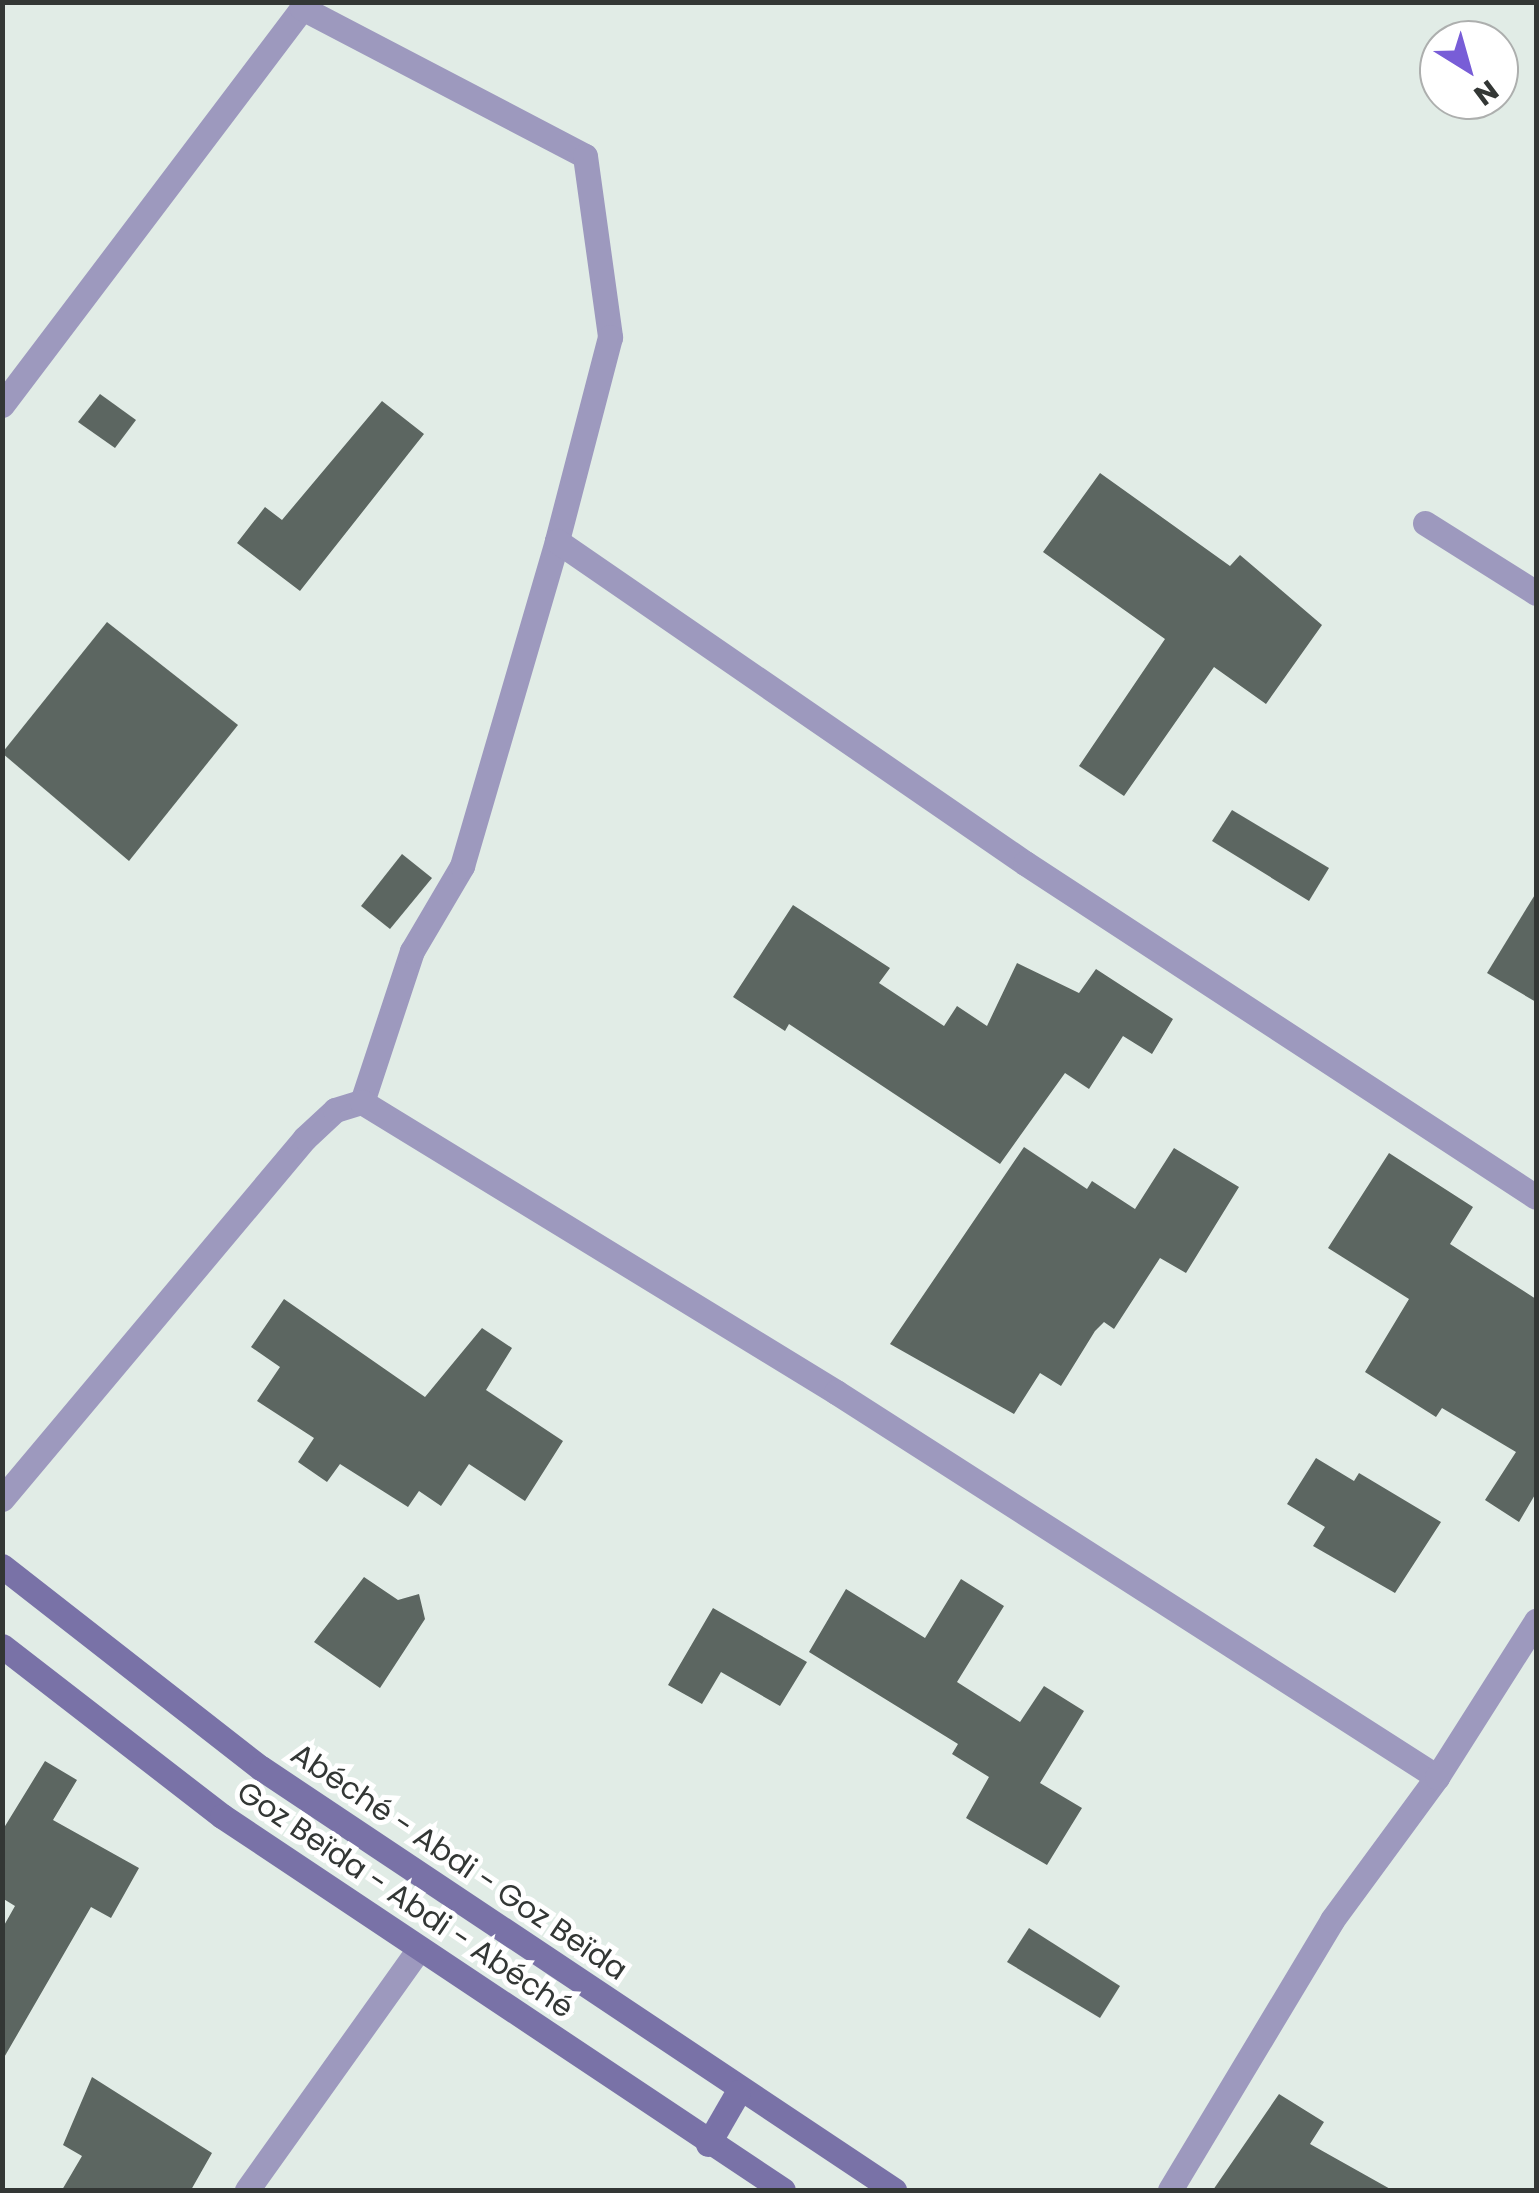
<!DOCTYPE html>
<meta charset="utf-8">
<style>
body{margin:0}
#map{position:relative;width:1539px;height:2193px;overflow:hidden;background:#e1ece6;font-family:Poppins,sans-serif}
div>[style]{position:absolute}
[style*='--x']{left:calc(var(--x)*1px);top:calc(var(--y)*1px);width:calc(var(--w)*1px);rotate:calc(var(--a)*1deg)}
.building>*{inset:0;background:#5c6661}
.street>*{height:25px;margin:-12.5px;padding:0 12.5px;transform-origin:12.5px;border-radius:12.5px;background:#9d99be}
.secondary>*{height:25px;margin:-12.5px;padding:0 12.5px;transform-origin:12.5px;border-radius:12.5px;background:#7972a7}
span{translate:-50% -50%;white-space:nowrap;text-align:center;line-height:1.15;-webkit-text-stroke:10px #fff;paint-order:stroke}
.street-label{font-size:30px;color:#333735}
.frame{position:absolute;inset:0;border:5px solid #333735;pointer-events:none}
.north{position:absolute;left:1419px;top:20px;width:100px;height:100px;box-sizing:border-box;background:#fff;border:2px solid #adafae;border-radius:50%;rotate:143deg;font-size:28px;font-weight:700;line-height:40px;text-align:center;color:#333735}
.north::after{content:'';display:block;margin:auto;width:35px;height:45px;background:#785dd7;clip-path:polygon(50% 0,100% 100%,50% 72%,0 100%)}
</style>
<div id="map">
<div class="building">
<div style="clip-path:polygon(100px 394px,136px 420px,115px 448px,78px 422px)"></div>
<div style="clip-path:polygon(382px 401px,424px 434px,300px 591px,237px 543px,265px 507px,282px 520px)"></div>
<div style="clip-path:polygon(1100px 473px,1230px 566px,1240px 555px,1322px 625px,1266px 704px,1214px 667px,1124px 796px,1079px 766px,1165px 639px,1043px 552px)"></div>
<div style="clip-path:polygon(107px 622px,238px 725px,129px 861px,2px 753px)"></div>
<div style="clip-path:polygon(1232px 810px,1329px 868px,1309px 901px,1212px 841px)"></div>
<div style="clip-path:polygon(402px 854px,432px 878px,390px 929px,361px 906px)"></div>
<div style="clip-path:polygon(1536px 893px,1536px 1002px,1487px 973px)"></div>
<div style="clip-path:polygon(793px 905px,890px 968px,879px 983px,944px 1026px,957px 1006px,987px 1026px,1017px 963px,1079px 993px,1096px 969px,1173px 1019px,1152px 1054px,1123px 1036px,1089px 1089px,1065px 1073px,1000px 1164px,789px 1024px,785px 1031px,733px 997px)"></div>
<div style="clip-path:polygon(1024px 1147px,1087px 1189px,1092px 1181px,1135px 1209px,1174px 1148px,1239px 1187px,1186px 1273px,1160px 1258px,1114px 1329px,1104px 1322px,1095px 1331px,1061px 1386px,1040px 1373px,1014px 1414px,890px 1344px)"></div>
<div style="clip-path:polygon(1389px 1153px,1473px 1207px,1450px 1244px,1536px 1299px,1536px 1493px,1519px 1522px,1485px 1500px,1516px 1452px,1442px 1408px,1436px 1417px,1365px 1372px,1409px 1299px,1328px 1248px)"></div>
<div style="clip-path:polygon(284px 1299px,425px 1397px,482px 1328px,512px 1348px,486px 1390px,563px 1441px,525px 1501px,469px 1464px,441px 1506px,419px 1491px,408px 1507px,340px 1464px,327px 1482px,298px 1462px,314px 1438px,257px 1401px,280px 1367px,251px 1347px)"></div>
<div style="clip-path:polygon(1316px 1458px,1354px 1481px,1359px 1473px,1441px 1522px,1395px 1593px,1313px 1546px,1325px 1527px,1287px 1504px)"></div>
<div style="clip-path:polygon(364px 1577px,398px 1600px,419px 1594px,425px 1619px,380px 1688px,314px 1642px)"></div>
<div style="clip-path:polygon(961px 1579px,1004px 1606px,957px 1682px,1020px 1722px,1044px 1686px,1084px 1711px,1040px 1783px,1082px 1808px,1047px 1865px,966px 1818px,989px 1777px,952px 1754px,958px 1744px,809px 1652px,846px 1589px,925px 1638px)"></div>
<div style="clip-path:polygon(713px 1608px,807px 1662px,780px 1706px,721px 1672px,702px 1704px,668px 1685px)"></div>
<div style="clip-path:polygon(45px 1761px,77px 1780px,53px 1820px,139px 1868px,111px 1918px,91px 1907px,2px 2061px,2px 1929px,15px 1906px,2px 1898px,2px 1831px)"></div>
<div style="clip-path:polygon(1029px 1928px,1120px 1986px,1100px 2018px,1007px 1962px)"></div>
<div style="clip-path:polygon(92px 2077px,212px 2153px,191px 2190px,62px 2190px,82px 2156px,63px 2145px)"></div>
<div style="clip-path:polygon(1279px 2094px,1324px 2122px,1310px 2144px,1392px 2190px,1213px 2190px)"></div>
</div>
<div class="street">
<div style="--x:2;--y:405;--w:498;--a:-52.9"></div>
<div style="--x:302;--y:8;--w:319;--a:27.6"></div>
<div style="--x:585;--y:156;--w:183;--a:82.1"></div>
<div style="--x:610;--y:337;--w:211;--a:104.6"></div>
<div style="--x:1425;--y:523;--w:131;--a:32.2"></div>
<div style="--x:362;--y:1102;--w:159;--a:-71.7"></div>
<div style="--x:412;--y:951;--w:99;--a:-59.5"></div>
<div style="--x:462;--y:866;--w:339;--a:-73.7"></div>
<div style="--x:557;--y:541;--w:568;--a:34.53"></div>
<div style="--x:1025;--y:863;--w:610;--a:33.17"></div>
<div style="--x:2;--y:1499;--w:471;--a:-50"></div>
<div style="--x:305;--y:1138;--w:41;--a:-43"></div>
<div style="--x:335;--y:1110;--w:28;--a:-17"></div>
<div style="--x:362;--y:1102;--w:556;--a:31.46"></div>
<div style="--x:836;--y:1392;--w:714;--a:32.64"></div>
<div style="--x:247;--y:2190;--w:296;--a:-54.5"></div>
<div style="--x:1170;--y:2190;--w:315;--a:-59"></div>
<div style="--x:1332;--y:1920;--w:177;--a:-53.7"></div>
<div style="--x:1437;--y:1777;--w:185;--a:-57.6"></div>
</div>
<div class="secondary">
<div style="--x:2;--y:1566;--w:328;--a:38"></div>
<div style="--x:261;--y:1768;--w:761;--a:33.69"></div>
<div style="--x:2;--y:1646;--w:278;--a:37.7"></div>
<div style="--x:222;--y:1816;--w:674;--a:33.69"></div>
<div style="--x:708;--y:2144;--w:60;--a:-60"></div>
</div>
<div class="street-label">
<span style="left:459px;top:1862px;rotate:34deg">Abéché - Abdi - Goz Beïda</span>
<span style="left:405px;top:1900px;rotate:34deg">Goz Beïda - Abdi - Abéché</span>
</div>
<div class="frame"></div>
<div class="north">N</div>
</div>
